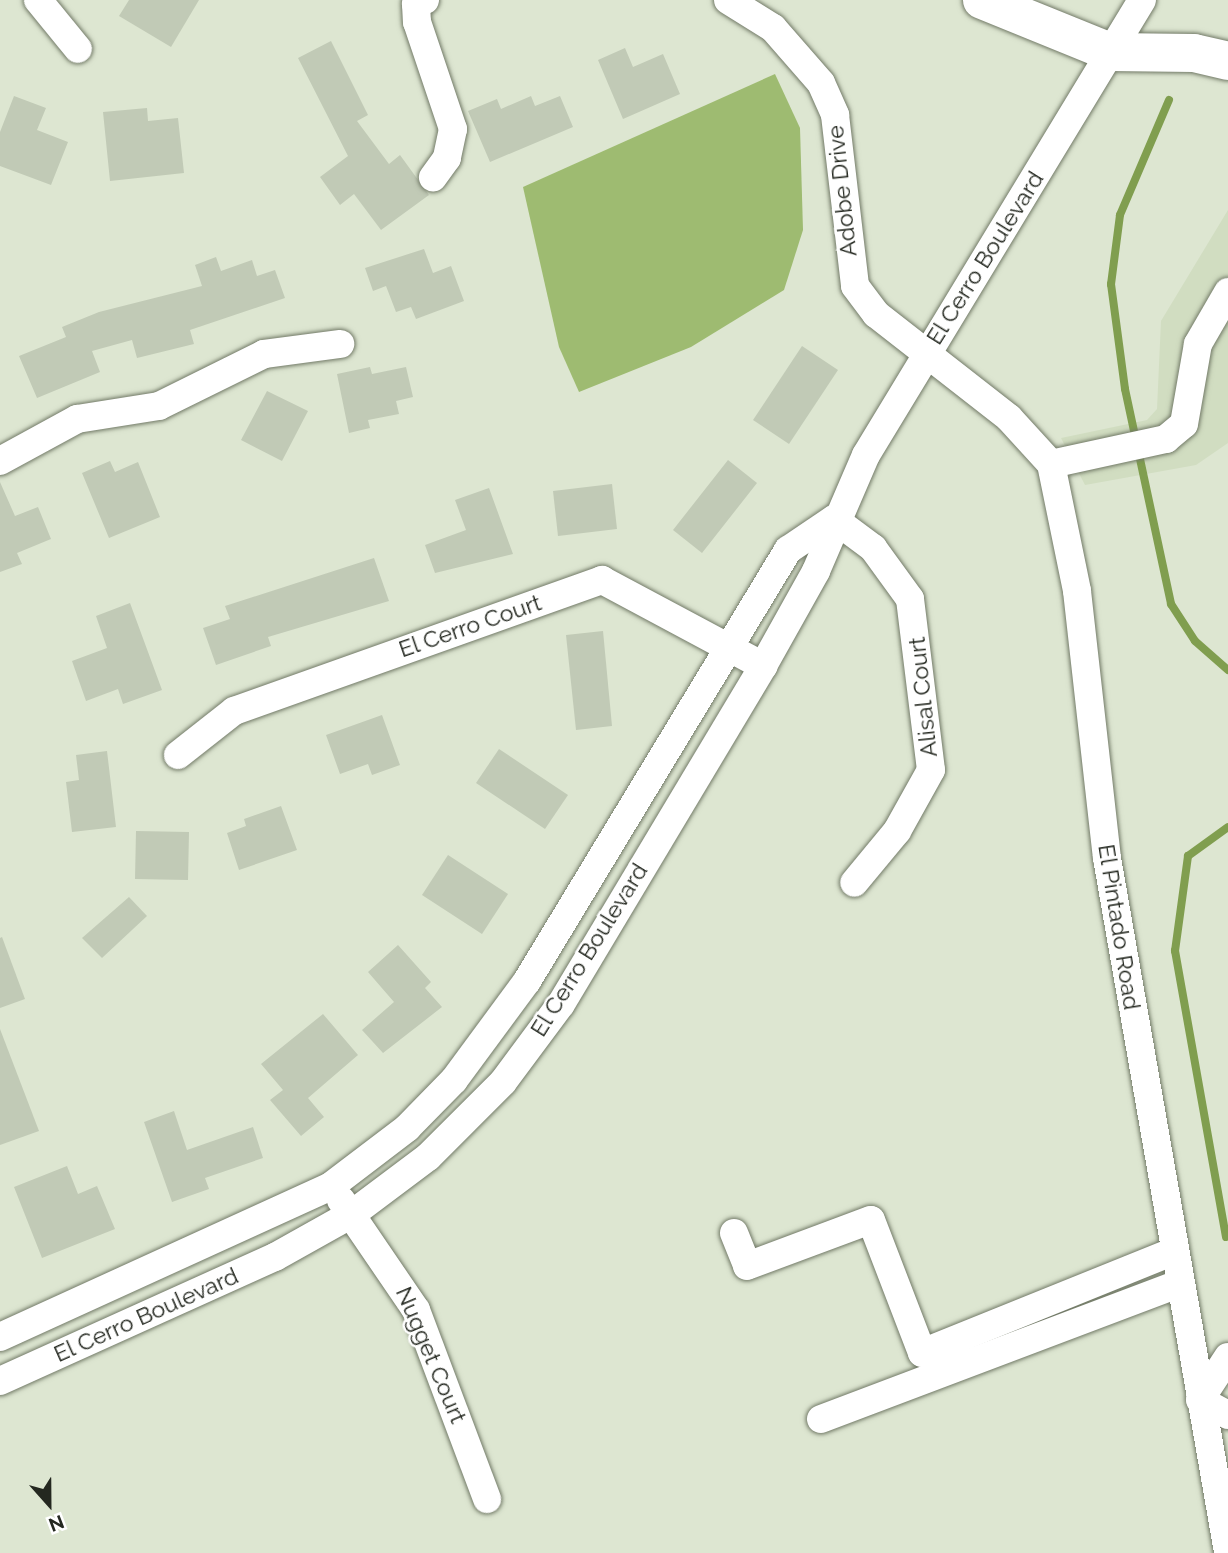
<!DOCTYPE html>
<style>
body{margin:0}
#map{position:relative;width:1228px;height:1553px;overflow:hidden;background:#dde6d1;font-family:Raleway,sans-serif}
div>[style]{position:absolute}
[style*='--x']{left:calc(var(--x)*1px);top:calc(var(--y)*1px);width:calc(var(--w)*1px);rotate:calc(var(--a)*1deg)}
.built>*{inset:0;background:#d1ddc1}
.green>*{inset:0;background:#9ebb71}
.stream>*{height:8px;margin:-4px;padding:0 4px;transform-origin:4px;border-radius:4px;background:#809e4f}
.building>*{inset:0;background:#c1cab6}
.roads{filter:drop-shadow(0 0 2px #727a67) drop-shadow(0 0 2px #727a67)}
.minor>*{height:28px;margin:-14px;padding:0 14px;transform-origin:14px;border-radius:14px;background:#fff}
.highway>*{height:38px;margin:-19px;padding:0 19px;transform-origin:19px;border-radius:19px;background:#fff}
span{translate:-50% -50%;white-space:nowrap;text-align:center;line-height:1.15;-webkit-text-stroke:5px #fff;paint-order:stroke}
.street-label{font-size:23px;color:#242820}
.north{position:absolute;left:14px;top:1469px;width:70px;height:70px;-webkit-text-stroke:5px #fff;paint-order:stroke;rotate:159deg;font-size:19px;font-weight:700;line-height:28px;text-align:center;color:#242820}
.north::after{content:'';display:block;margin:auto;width:24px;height:32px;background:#242820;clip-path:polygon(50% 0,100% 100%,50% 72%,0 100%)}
</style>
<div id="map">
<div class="built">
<div style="clip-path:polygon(1228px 210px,1228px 443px,1196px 465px,1085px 485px,1061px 438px,1147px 420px,1157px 409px,1161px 321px)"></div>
</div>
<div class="green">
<div style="clip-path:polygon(775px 74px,800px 128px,803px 230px,784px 290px,691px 347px,579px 392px,559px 347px,523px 187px)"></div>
</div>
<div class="stream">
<div style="--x:1169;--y:100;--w:125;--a:113.1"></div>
<div style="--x:1120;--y:215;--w:70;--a:97.4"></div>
<div style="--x:1111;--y:284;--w:106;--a:82.4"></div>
<div style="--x:1125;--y:389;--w:220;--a:77.9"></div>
<div style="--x:1171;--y:604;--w:44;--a:57"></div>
<div style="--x:1195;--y:641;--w:44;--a:41.3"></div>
<div style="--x:1226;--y:1237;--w:291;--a:-100.1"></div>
<div style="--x:1175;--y:951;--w:96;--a:-82.2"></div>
<div style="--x:1188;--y:856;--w:49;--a:-35.9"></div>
</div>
<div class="building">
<div style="clip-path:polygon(129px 0,199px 0,171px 47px,119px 16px)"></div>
<div style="clip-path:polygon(331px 41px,368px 115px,357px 121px,389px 164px,400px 155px,429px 195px,381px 230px,354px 194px,340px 205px,320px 177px,348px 156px,298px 58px)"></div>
<div style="clip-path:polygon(625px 48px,633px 67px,663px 54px,680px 94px,623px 119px,598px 60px)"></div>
<div style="clip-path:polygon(14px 96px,46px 108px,37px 130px,68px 142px,51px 185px,0 166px,0 132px)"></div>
<div style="clip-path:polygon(531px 96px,535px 106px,560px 96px,573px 127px,490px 162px,468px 111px,497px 99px,501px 109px)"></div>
<div style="clip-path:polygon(147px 108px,148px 121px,178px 118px,184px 173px,110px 181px,103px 112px)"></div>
<div style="clip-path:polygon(424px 249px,433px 273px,451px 266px,464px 301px,416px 319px,411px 307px,396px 312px,386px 286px,373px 291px,365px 268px)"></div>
<div style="clip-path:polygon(216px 257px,221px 271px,252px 260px,257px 276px,275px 270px,285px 298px,190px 330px,194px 344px,137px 358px,132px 340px,92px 351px,100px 372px,37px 398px,19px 356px,66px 337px,62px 327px,99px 312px,202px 286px,195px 265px)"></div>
<div style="clip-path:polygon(802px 346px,838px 370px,789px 444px,753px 420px)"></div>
<div style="clip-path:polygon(370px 367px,372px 374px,406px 367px,413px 397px,396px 401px,399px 414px,368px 420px,370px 428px,349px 433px,337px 374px)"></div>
<div style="clip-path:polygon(267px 391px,308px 411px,282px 461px,241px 440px)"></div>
<div style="clip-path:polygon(728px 460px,757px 483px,702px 553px,673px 530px)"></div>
<div style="clip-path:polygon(110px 461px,115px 472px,138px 462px,160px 517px,109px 538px,82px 473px)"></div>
<div style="clip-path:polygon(0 482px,15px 516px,38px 507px,51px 539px,17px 553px,22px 564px,0 572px)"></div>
<div style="clip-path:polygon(612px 484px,617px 529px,558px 536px,553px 491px)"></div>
<div style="clip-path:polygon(489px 488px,513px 554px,435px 573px,425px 545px,466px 530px,455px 500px)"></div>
<div style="clip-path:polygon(374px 558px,389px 601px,268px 637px,271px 646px,216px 665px,203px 628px,230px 619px,225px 606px)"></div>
<div style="clip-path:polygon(130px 603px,162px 690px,123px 704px,118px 689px,86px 701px,72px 661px,107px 648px,96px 616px)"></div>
<div style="clip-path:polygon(603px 631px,612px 726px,576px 730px,566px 635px)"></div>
<div style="clip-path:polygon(382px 715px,400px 765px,372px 775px,368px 764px,340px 774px,326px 735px)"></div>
<div style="clip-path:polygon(499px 749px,568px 795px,545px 829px,476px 783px)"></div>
<div style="clip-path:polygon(107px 751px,116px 827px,72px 832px,66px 782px,79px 780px,76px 755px)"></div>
<div style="clip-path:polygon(281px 806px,297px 850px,239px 870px,227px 833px,246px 826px,244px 819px)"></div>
<div style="clip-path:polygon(136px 831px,189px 832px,188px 880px,135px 879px)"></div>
<div style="clip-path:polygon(448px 855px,508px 894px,482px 934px,422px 895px)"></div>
<div style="clip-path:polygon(129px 897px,147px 916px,102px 958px,82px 938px)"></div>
<div style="clip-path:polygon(2px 937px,25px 999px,0 1008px,0 938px)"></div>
<div style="clip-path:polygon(398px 945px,431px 982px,425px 988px,442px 1007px,383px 1053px,362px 1030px,394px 1002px,368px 972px)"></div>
<div style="clip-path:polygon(323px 1014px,358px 1055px,308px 1098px,324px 1117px,301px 1136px,270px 1100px,283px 1090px,261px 1064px)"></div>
<div style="clip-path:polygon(0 1029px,39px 1131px,0 1145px)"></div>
<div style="clip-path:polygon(174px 1111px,187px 1150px,253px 1127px,263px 1158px,205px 1178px,209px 1189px,172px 1202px,144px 1122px)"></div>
<div style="clip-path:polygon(67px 1166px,78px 1194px,97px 1186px,115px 1229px,42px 1258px,14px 1187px)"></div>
</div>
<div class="roads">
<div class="minor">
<div style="--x:38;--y:0;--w:63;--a:50.8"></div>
<div style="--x:425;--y:0;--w:10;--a:156"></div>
<div style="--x:416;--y:4;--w:18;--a:87"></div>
<div style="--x:417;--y:22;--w:113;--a:71.4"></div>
<div style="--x:453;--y:129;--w:30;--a:102"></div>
<div style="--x:447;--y:158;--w:24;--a:126"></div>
<div style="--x:728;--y:0;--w:53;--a:31.9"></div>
<div style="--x:773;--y:28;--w:73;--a:48.9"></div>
<div style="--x:821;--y:83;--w:35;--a:66"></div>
<div style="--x:835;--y:115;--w:172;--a:83.3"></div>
<div style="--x:855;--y:286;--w:35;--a:53"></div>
<div style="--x:876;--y:314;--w:169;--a:38"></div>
<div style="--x:1009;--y:418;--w:62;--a:47.6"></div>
<div style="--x:1051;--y:464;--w:130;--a:78.4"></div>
<div style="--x:1077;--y:591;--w:269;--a:83.6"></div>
<div style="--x:1107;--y:858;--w:704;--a:80.11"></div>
<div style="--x:0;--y:461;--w:88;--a:-28.6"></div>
<div style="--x:77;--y:419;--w:83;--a:-9"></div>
<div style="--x:159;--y:406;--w:117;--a:-26.3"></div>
<div style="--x:264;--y:354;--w:77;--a:-7.5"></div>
<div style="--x:1051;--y:464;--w:118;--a:-12.3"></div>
<div style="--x:1166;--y:439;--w:23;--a:-40"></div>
<div style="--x:1184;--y:424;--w:81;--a:-80.1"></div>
<div style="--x:1198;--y:344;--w:60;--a:-60"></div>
<div style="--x:834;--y:519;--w:49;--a:36.6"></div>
<div style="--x:873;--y:548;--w:63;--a:54"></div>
<div style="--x:910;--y:599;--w:172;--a:83"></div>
<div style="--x:931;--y:770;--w:70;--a:119.1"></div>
<div style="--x:897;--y:831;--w:67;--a:129.6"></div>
<div style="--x:178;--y:755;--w:71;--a:-38.2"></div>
<div style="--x:234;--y:711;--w:391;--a:-19.6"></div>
<div style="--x:602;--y:580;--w:183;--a:28.1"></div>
<div style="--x:341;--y:1200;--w:133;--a:55.7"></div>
<div style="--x:416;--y:1310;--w:202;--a:69.4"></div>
<div style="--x:734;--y:1233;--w:35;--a:68"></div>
<div style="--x:747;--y:1266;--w:132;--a:-20.4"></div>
<div style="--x:871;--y:1220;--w:142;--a:69"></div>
<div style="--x:922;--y:1353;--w:272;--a:-22"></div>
<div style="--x:0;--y:1337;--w:364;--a:-24.5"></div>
<div style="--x:331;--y:1186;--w:96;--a:-37.3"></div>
<div style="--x:407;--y:1128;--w:67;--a:-45.6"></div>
<div style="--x:454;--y:1080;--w:123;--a:-53.6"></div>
<div style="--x:527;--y:981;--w:504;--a:-58.8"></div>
<div style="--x:788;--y:550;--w:55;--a:-34"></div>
<div style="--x:1228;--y:1357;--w:51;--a:123.1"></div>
<div style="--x:1200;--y:1400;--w:32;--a:28"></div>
<div style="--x:0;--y:1381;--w:302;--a:-24.3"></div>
<div style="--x:275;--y:1257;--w:88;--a:-29.2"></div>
<div style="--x:352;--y:1214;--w:95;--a:-36.9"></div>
<div style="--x:428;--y:1157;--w:106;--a:-45"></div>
<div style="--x:503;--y:1082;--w:97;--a:-53.4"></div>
<div style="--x:561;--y:1004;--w:394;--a:-59.1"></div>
<div style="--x:763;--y:666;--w:109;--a:-60.8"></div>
<div style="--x:816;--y:571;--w:126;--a:-66.7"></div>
<div style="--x:866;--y:455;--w:532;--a:-58.76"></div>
<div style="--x:821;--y:1419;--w:384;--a:-20.7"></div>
</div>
<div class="highway">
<div style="--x:982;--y:0;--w:138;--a:22.1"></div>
<div style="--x:1110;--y:52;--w:84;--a:0.7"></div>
<div style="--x:1194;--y:53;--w:35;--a:13"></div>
</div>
</div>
<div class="street-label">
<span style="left:842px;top:191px;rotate:-96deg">Adobe Drive</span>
<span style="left:985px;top:258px;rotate:-58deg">El Cerro Boulevard</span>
<span style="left:470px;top:626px;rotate:-19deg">El Cerro Court</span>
<span style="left:923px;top:697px;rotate:-96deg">Alisal Court</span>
<span style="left:1119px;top:927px;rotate:81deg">El Pintado Road</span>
<span style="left:589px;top:950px;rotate:-58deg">El Cerro Boulevard</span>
<span style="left:146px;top:1315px;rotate:-24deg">El Cerro Boulevard</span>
<span style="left:431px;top:1355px;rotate:67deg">Nugget Court</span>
</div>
<div class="north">N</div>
</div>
